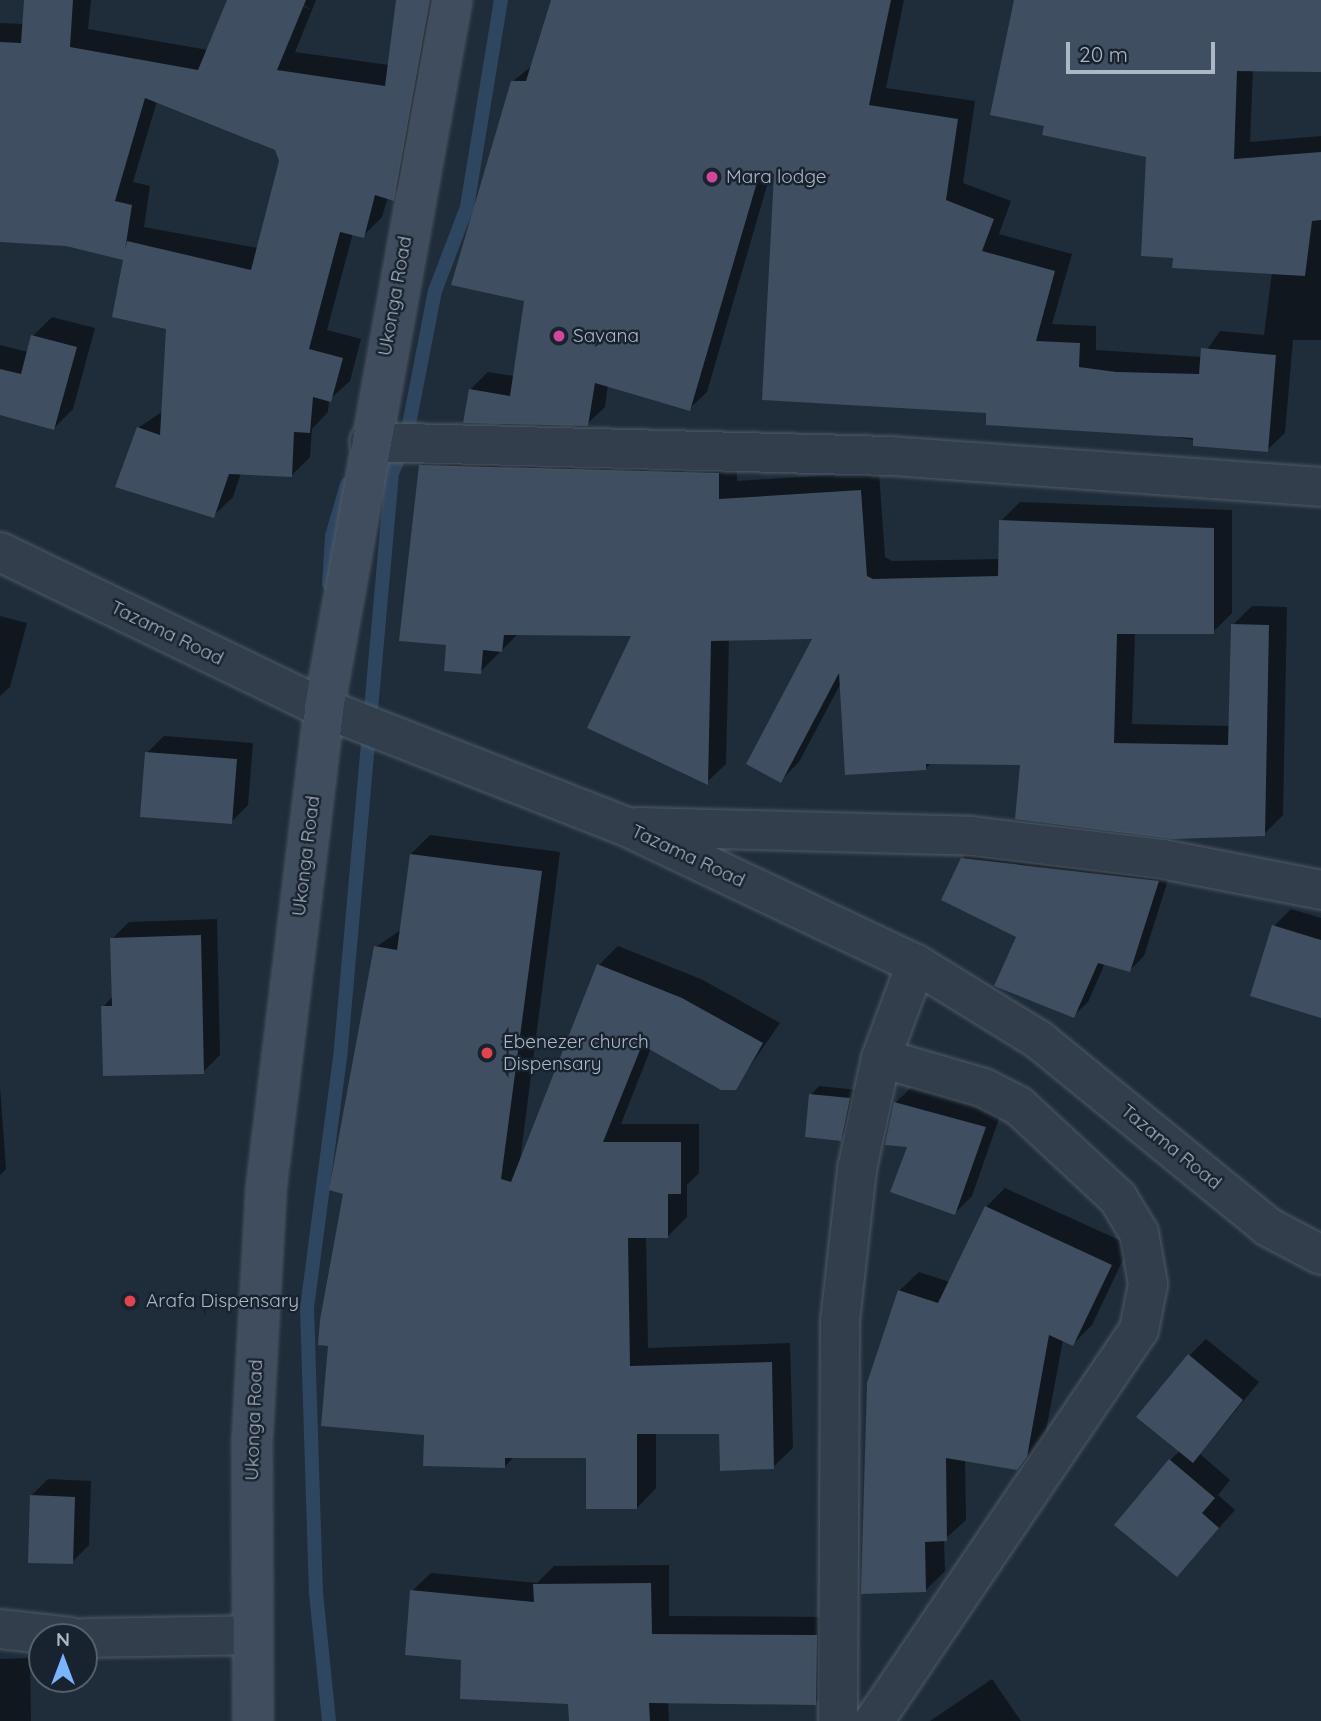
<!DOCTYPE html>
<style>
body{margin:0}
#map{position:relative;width:1321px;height:1721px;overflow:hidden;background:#1f2c3a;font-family:Quicksand,sans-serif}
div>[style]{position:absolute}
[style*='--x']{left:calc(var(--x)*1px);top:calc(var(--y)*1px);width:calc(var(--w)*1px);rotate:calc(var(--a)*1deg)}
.shadow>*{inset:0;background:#0007}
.stream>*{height:14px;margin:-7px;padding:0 7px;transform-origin:7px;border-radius:7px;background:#2f4661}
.building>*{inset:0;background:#3f4e60}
.roads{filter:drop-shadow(0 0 2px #505b68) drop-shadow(0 0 2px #505b68)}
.street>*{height:38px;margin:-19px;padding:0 19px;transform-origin:19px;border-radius:19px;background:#323e4b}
.secondary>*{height:38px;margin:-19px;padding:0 19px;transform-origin:19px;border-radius:19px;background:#404d5e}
.dots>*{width:19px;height:19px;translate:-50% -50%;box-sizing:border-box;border:4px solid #18232f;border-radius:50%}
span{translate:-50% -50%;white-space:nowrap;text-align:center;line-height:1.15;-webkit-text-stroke:5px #18232f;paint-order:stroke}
.poi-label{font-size:19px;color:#adb8c7}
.left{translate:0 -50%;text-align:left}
.street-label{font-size:19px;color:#adb8c7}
.north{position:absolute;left:28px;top:1623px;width:70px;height:70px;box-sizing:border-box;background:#18232f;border:2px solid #545f6c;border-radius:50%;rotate:0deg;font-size:19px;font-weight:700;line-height:28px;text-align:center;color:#adb8c7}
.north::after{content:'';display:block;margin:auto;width:24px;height:32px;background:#7ab4ff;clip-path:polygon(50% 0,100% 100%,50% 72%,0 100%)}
.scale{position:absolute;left:1066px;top:42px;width:149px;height:32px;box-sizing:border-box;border:4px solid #adb8c7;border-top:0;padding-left:9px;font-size:21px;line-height:24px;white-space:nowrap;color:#adb8c7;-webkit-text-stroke:5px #18232f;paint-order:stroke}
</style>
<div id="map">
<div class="shadow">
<div style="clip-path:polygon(evenodd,25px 0,91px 0,88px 29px,208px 50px,228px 0,285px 0,312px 10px,295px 0,316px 0,295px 52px,389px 65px,398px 0,447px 0,412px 179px,388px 197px,382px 217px,363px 236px,353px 233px,327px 330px,361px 339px,350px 381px,329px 400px,328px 412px,312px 429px,310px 457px,291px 476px,241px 473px,233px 497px,213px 516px,138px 428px,163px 411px,168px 327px,125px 258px,66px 244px,0 240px,0 23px,23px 24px,25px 0,157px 101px,277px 149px,281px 161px,258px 248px,144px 227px,150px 186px,133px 182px,157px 101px)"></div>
<div style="clip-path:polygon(553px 0,904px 0,886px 88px,975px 101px,963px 183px,1011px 201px,999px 234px,1072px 254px,1052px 324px,1096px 326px,1096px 350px,1202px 357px,1220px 331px,1264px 335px,1272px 272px,1175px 256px,1148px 156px,1046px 124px,1016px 0,1321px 0,1321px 70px,1253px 69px,1250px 142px,1321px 136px,1321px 340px,1293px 340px,1285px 433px,1267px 450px,988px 411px,771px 172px,707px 392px,689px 409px,608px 385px,605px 407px,587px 424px,470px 390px,488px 372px,514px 376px,526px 299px,512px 82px,533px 65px)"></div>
<div style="clip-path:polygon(52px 317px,95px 328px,73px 409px,54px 428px,0 413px,0 345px,28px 352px,33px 336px)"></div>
<div style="clip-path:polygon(440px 447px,737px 455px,737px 481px,879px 472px,885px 557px,892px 561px,1000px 559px,1001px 521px,1020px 502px,1232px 510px,1232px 613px,1213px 632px,1135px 632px,1132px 724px,1230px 726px,1233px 625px,1252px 606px,1287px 607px,1283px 815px,1264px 834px,1022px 764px,932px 762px,926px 768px,841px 683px,799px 762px,780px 781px,815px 637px,729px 639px,726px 764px,707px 782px,634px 634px,519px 633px,480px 672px,448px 643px,421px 466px)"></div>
<div style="clip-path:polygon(0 616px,27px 623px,10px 687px,0 696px)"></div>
<div style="clip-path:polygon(164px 736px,253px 743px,248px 805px,231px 822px,147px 753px)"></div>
<div style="clip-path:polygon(430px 835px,560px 852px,520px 1161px,599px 965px,618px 946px,701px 979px,780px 1023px,735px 1088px,651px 1048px,621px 1124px,699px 1124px,699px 1173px,687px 1185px,687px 1217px,668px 1236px,646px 1236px,648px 1348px,790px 1343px,793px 1448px,773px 1467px,721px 1432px,656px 1432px,656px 1488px,637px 1508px,588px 1457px,514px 1457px,504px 1467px,426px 1433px,345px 1192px,376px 947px,402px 929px,411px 854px)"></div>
<div style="clip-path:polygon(976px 844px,1172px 867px,1144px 956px,1130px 970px,1105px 963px,1088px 1002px,1073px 1016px,962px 859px)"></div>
<div style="clip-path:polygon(1291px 909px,1321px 918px,1321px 1016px,1274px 926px)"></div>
<div style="clip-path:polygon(217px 919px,220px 1055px,203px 1072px,103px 1007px,113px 996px,112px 939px,129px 922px)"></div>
<div style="clip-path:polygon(0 1086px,6px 1169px,0 1175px)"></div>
<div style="clip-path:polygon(819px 1086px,857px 1090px,848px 1130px,840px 1139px,811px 1095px)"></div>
<div style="clip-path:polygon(913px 1086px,1002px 1110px,972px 1196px,955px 1213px,909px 1146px,895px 1103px)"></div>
<div style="clip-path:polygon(1005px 1188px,1130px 1245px,1092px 1325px,1073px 1344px,1063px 1340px,1045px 1436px,1037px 1449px,1017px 1469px,965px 1460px,966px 1520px,944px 1540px,945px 1571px,926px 1590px,899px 1291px,919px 1272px,950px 1282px,986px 1207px)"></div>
<div style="clip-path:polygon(1206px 1339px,1259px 1382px,1200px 1454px,1230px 1480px,1218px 1495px,1235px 1510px,1177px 1575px,1170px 1460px,1180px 1451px,1189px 1356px)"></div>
<div style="clip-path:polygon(48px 1479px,91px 1481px,89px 1545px,72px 1562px,31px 1496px)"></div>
<div style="clip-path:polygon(669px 1565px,669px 1616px,834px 1617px,834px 1685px,815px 1703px,668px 1702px,669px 1721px,571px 1721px,570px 1702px,462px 1659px,412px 1591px,431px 1573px,537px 1583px,554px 1566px)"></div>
<div style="clip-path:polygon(30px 1658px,31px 1721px,0 1721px,0 1659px)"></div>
<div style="clip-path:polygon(992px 1679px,1021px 1721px,930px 1721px)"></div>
</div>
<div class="stream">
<div style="--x:329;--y:584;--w:48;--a:-86.4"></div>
<div style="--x:332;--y:536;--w:54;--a:-73.9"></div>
<div style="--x:329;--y:1721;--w:128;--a:-95.8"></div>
<div style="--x:316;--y:1594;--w:286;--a:-91.8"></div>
<div style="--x:307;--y:1308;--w:251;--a:-82.5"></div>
<div style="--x:340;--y:1059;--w:588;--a:-84.93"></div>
<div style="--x:392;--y:473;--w:31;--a:-65"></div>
<div style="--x:405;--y:445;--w:157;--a:-79"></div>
<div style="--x:435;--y:291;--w:90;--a:-69.1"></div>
<div style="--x:467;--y:207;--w:210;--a:-80.7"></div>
</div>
<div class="building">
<div style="clip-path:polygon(evenodd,24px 0,73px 0,70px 47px,198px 70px,227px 0,306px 0,277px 70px,385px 86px,396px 0,430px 0,394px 201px,375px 195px,364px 238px,340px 232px,309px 349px,343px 358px,331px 402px,313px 397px,310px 433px,294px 432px,292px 477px,229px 474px,214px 518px,115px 487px,137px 427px,160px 435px,166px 329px,112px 317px,123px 260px,66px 246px,0 242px,0 42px,21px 43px,24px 0,145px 98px,275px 150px,279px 161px,251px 270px,127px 241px,125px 250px,132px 205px,115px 201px,145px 98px)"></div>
<div style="clip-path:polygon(551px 0,891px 0,869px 105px,958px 119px,946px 200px,994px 219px,982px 251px,1055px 271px,1036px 341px,1080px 343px,1079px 367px,1116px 372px,1199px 374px,1201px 348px,1276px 355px,1268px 452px,1193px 446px,1193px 438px,986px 425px,986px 413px,762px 400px,774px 174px,760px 172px,690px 411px,595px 383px,588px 426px,463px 423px,469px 389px,510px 396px,524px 301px,451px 285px,511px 81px,526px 81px)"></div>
<div style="clip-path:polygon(1014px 0,1321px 0,1321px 72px,1237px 71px,1234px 159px,1321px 152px,1321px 220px,1312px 221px,1305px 276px,1172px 268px,1173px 258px,1141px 256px,1146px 157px,1042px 135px,1044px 126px,990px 115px)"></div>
<div style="clip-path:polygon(31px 335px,77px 347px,54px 430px,0 415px,0 369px,21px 374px)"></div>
<div style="clip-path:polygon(419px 465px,719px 473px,719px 499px,861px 490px,867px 576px,873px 579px,998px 576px,999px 520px,1214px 528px,1214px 634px,1117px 634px,1114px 743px,1228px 745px,1231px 624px,1269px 625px,1265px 836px,1173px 839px,1015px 819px,1020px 765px,926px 764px,926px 770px,845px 775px,839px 673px,781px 783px,746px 764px,812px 639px,711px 641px,708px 785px,587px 728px,631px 636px,504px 635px,502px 652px,483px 650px,481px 674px,444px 671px,446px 645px,399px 641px)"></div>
<div style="clip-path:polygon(145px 752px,237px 759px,232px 824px,140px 817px)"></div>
<div style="clip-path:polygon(410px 854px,542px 871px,501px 1179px,511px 1182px,597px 964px,682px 998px,763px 1043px,736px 1090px,721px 1090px,642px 1045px,603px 1142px,681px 1142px,681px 1194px,668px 1194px,668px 1238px,628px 1238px,630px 1366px,772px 1362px,774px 1469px,720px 1471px,719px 1434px,637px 1434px,637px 1509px,586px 1509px,586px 1458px,505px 1458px,505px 1468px,423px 1466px,424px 1435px,321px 1426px,328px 1346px,318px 1345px,320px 1320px,343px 1194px,329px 1190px,374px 946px,397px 950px)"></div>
<div style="clip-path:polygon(961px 858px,1159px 881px,1130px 972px,1098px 963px,1074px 1018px,994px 986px,1016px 937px,941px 900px)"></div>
<div style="clip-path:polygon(1272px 925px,1321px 940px,1321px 1018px,1250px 996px)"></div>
<div style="clip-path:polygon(201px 935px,204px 1074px,103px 1076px,101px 1006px,112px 1006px,110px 938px)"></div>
<div style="clip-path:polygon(809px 1094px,850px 1098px,841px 1141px,805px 1137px)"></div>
<div style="clip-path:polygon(894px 1102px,986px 1127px,955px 1215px,890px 1192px,907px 1147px,885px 1145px)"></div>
<div style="clip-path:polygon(985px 1206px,1112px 1265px,1073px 1346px,1049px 1335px,1027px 1457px,1017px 1470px,946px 1458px,947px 1541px,925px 1542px,926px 1592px,861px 1594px,867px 1383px,898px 1290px,938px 1303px)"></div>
<div style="clip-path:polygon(1188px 1354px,1243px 1400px,1193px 1463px,1136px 1417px)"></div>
<div style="clip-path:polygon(1169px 1459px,1215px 1498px,1202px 1513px,1219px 1528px,1177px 1577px,1114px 1525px)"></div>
<div style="clip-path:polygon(30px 1495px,75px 1497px,73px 1564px,28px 1563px)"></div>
<div style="clip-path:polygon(651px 1583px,652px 1634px,817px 1635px,816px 1705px,649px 1703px,650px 1721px,569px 1721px,568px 1704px,460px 1699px,461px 1660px,405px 1655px,410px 1590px,534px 1602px,533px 1584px)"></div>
</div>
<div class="roads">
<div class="street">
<div style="--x:369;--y:442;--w:522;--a:1.54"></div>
<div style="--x:891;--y:456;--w:431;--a:4.1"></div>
<div style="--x:0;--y:552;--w:356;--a:25.8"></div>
<div style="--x:321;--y:707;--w:329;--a:21.4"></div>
<div style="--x:627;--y:827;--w:320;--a:25.4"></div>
<div style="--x:916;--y:964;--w:145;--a:31.7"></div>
<div style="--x:1039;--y:1040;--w:296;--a:39.2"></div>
<div style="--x:1268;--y:1227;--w:60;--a:27.8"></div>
<div style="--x:638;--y:827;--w:334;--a:1.5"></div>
<div style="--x:972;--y:836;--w:191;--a:6.9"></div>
<div style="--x:1162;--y:859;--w:162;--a:11"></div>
<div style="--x:0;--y:1629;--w:71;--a:6.4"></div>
<div style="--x:84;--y:1638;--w:164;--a:-1"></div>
<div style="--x:838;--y:1721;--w:400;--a:-89.7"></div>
<div style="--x:840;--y:1321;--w:153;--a:-83.6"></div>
<div style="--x:857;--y:1169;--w:114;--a:-77.8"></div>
<div style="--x:881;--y:1058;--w:100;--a:-69.6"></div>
<div style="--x:874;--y:1721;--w:472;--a:-55.9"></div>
<div style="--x:1139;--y:1330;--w:47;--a:-78.9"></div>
<div style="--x:1148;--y:1284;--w:52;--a:-100"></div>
<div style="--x:1139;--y:1233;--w:41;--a:-121"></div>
<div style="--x:1118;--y:1198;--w:135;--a:-137.1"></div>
<div style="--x:1019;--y:1106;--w:39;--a:-153"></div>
<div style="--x:984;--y:1088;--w:107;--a:-163.8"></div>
</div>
<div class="secondary">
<div style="--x:253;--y:1721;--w:278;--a:-90.2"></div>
<div style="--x:252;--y:1443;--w:253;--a:-86.8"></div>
<div style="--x:266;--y:1190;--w:485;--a:-83.1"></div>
<div style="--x:324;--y:708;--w:719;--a:-79.75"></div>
</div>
</div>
<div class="dots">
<div style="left:712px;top:177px;background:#d1479c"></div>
<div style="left:559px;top:336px;background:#d1479c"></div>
<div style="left:487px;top:1053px;background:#e0444e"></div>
<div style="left:130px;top:1301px;background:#e0444e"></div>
</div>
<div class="poi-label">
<span class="left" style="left:726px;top:177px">Mara lodge</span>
<span class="left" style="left:573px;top:336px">Savana</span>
<span class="left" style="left:503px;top:1053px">Ebenezer church<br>Dispensary</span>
<span class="left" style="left:146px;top:1301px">Arafa Dispensary</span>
</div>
<div class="street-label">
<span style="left:395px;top:296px;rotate:-80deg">Ukonga Road</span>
<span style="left:167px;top:633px;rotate:26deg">Tazama Road</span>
<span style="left:306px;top:856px;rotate:-83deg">Ukonga Road</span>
<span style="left:688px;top:856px;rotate:25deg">Tazama Road</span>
<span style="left:1171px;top:1147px;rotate:39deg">Tazama Road</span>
<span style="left:254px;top:1420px;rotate:-88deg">Ukonga Road</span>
</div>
<div class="north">N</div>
<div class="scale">20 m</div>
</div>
